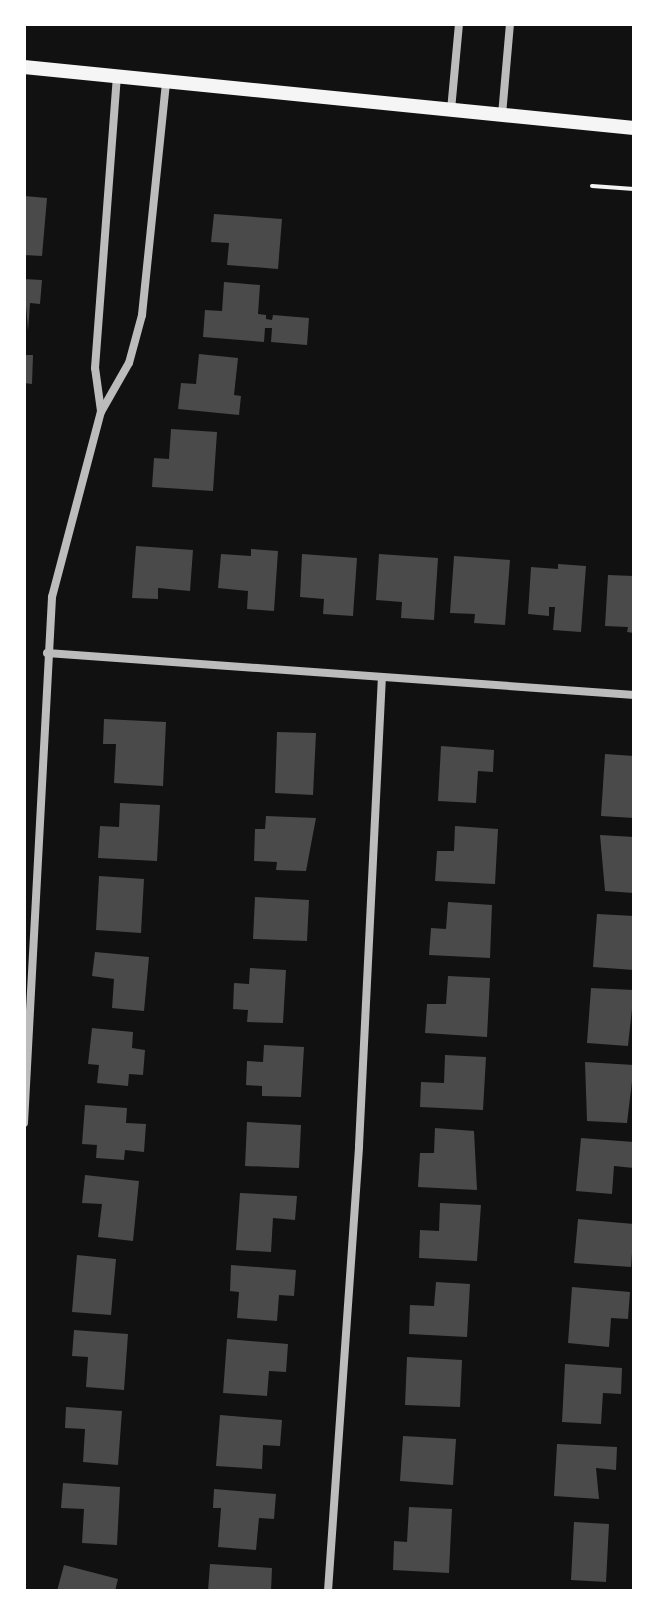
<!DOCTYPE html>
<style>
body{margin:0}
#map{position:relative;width:658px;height:1615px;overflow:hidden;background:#111;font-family:"PT Sans Narrow",sans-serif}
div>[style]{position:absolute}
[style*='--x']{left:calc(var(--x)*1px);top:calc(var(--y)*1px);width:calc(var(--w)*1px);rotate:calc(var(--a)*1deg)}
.building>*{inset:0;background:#4a4a4a}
.path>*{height:4px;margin:-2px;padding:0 2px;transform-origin:2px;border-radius:2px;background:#f5f5f5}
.minor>*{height:8px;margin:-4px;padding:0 4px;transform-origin:4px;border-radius:4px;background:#bcbcbc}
.secondary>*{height:14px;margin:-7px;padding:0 7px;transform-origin:7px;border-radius:7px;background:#f5f5f5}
span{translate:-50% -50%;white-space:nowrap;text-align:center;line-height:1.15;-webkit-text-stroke:8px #fff;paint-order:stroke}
.frame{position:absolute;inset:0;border:26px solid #fff;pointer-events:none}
</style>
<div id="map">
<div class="building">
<div style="clip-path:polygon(24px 196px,47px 198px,42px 256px,24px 255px)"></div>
<div style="clip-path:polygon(214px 214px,282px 219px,278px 269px,227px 265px,229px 243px,211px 242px)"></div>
<div style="clip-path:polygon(24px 279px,42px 280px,40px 304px,30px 303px,28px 331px)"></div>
<div style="clip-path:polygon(224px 282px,260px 285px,258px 314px,266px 315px,266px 319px,272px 320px,273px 315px,309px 318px,307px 345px,271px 342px,272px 328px,265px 328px,264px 342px,203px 337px,205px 310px,222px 311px)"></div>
<div style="clip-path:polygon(199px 354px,238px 358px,234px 395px,241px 396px,239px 415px,178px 409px,181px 383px,196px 384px)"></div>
<div style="clip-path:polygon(24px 355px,33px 355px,32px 384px,24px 383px)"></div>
<div style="clip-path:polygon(171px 429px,217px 432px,213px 491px,152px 487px,154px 458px,169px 459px)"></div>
<div style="clip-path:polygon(136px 546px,193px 550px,190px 591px,158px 588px,158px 599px,132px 598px)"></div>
<div style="clip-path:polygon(251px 549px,278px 551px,274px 611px,247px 609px,248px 591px,218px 588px,221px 554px,251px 556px)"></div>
<div style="clip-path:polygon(302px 554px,357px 558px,353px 616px,323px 614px,324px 599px,300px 597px)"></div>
<div style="clip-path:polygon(379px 554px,438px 558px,434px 620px,401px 618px,402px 602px,376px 600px)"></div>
<div style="clip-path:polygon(454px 556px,510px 560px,505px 625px,474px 623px,475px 614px,450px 613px)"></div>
<div style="clip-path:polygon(558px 564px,586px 566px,581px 632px,553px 630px,555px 607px,549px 607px,549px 616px,528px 614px,531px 567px,558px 569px)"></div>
<div style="clip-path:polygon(608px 575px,634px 576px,634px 633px,627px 632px,628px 627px,605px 626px)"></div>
<div style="clip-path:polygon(104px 719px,166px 722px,163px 786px,114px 783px,116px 744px,103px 744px)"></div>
<div style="clip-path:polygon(277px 732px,316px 733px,313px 795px,275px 793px)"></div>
<div style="clip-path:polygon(441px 746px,494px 750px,493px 772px,478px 771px,476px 803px,438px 801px)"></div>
<div style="clip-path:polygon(605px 754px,634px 756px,634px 818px,601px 816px)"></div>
<div style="clip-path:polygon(120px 803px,160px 805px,157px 861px,98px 858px,100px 826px,119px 827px)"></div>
<div style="clip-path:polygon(266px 816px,316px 818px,306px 871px,276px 870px,277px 862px,254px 861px,255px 829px,265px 829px)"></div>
<div style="clip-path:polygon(455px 826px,498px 829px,495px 884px,435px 881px,437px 851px,454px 851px)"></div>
<div style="clip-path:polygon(600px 835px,634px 837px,634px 893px,605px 891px)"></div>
<div style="clip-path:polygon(99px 876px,144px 879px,141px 933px,96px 930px)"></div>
<div style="clip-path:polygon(255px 897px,309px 900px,307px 941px,253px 939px)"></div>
<div style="clip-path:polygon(448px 902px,492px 905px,490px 958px,429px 955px,431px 928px,446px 929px)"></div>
<div style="clip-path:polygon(597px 914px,634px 916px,634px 970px,593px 967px)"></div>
<div style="clip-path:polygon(95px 952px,149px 957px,144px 1011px,112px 1008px,114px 979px,92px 976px)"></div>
<div style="clip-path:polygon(250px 968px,286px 970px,283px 1023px,247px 1022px,248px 1010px,233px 1009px,234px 983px,249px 984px)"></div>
<div style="clip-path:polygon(448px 976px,490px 978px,487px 1037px,425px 1033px,427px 1004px,446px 1004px)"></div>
<div style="clip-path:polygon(591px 988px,634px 990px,628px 1046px,587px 1043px)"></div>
<div style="clip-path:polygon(92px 1028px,133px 1032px,132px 1048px,145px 1050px,143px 1075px,129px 1074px,128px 1086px,97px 1083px,99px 1065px,88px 1064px)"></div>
<div style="clip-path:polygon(264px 1045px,304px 1047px,301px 1097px,262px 1096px,262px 1086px,246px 1085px,247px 1061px,263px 1062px)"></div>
<div style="clip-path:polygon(445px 1055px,486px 1057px,483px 1110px,420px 1107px,421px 1082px,444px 1083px)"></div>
<div style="clip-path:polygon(585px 1062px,634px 1065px,627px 1123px,587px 1121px)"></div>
<div style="clip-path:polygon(85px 1105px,127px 1108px,126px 1123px,146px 1124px,144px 1152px,125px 1150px,124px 1160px,96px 1158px,97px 1145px,82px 1144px)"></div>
<div style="clip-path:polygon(247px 1122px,301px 1125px,299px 1168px,245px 1166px)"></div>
<div style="clip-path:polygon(435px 1128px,474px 1131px,477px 1190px,418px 1187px,420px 1153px,434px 1153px)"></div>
<div style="clip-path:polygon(581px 1138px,634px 1142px,634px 1168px,614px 1166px,612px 1194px,576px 1191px)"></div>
<div style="clip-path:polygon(85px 1175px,139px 1181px,133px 1241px,98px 1237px,102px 1204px,82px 1203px)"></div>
<div style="clip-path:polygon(240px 1193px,297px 1196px,295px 1220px,273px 1218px,271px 1252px,236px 1250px)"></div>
<div style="clip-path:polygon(440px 1203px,481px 1205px,477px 1261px,419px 1258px,420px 1230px,439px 1231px)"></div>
<div style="clip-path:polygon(578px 1219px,634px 1224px,631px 1267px,574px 1263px)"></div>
<div style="clip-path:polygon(77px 1255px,116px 1259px,111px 1315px,72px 1312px)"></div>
<div style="clip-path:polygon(231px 1265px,296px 1270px,294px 1296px,279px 1295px,277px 1321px,237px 1318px,239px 1292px,230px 1291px)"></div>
<div style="clip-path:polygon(436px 1282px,470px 1284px,467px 1337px,409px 1334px,410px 1305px,434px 1306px)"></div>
<div style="clip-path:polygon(572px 1287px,630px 1292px,628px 1319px,611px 1318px,609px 1347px,568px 1343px)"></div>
<div style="clip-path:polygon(74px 1330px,128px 1334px,124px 1390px,86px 1387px,88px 1357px,72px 1356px)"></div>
<div style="clip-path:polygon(227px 1339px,288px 1344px,286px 1372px,269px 1371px,267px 1396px,223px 1393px)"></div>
<div style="clip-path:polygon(407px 1357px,462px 1360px,460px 1407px,405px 1405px)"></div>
<div style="clip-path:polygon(565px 1364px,622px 1368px,621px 1394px,603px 1393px,601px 1424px,562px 1422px)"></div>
<div style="clip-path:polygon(66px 1407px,122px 1411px,118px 1465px,83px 1462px,85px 1429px,65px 1428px)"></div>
<div style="clip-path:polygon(220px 1415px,282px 1420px,280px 1446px,263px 1445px,262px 1469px,216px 1466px)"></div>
<div style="clip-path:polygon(403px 1436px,456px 1439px,453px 1485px,400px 1481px)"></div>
<div style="clip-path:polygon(557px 1444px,617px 1447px,616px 1470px,596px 1468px,599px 1499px,554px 1496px)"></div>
<div style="clip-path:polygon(63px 1483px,120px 1487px,117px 1545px,82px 1543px,84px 1509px,61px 1508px)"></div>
<div style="clip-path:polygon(214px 1489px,276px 1494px,274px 1519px,259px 1518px,256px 1550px,218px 1547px,221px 1508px,213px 1508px)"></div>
<div style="clip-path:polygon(409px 1507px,452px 1509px,449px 1573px,393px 1570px,394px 1541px,407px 1542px)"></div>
<div style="clip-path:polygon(574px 1522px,609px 1524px,606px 1582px,571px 1580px)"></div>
<div style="clip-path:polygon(210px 1564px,272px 1568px,271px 1591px,208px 1591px)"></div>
<div style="clip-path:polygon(64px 1565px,118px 1579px,115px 1591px,57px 1591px)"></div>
</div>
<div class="path">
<div style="--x:592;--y:186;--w:42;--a:4.1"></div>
</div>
<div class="minor">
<div style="--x:451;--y:110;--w:86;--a:-84.7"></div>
<div style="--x:502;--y:115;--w:91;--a:-85"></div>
<div style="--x:101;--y:411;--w:43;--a:-97.9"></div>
<div style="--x:95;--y:368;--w:292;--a:-85.7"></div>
<div style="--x:47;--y:653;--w:589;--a:4.09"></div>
<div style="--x:24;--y:1123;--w:527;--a:-86.95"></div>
<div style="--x:52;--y:597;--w:191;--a:-75.2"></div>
<div style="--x:101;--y:412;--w:56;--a:-60.3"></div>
<div style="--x:129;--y:363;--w:50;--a:-74.8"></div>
<div style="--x:142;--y:315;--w:234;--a:-84.1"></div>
<div style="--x:328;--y:1591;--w:446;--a:-86"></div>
<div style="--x:359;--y:1146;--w:469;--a:-87.2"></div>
</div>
<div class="secondary">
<div style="--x:24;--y:67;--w:613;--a:5.71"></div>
</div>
<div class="frame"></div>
</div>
